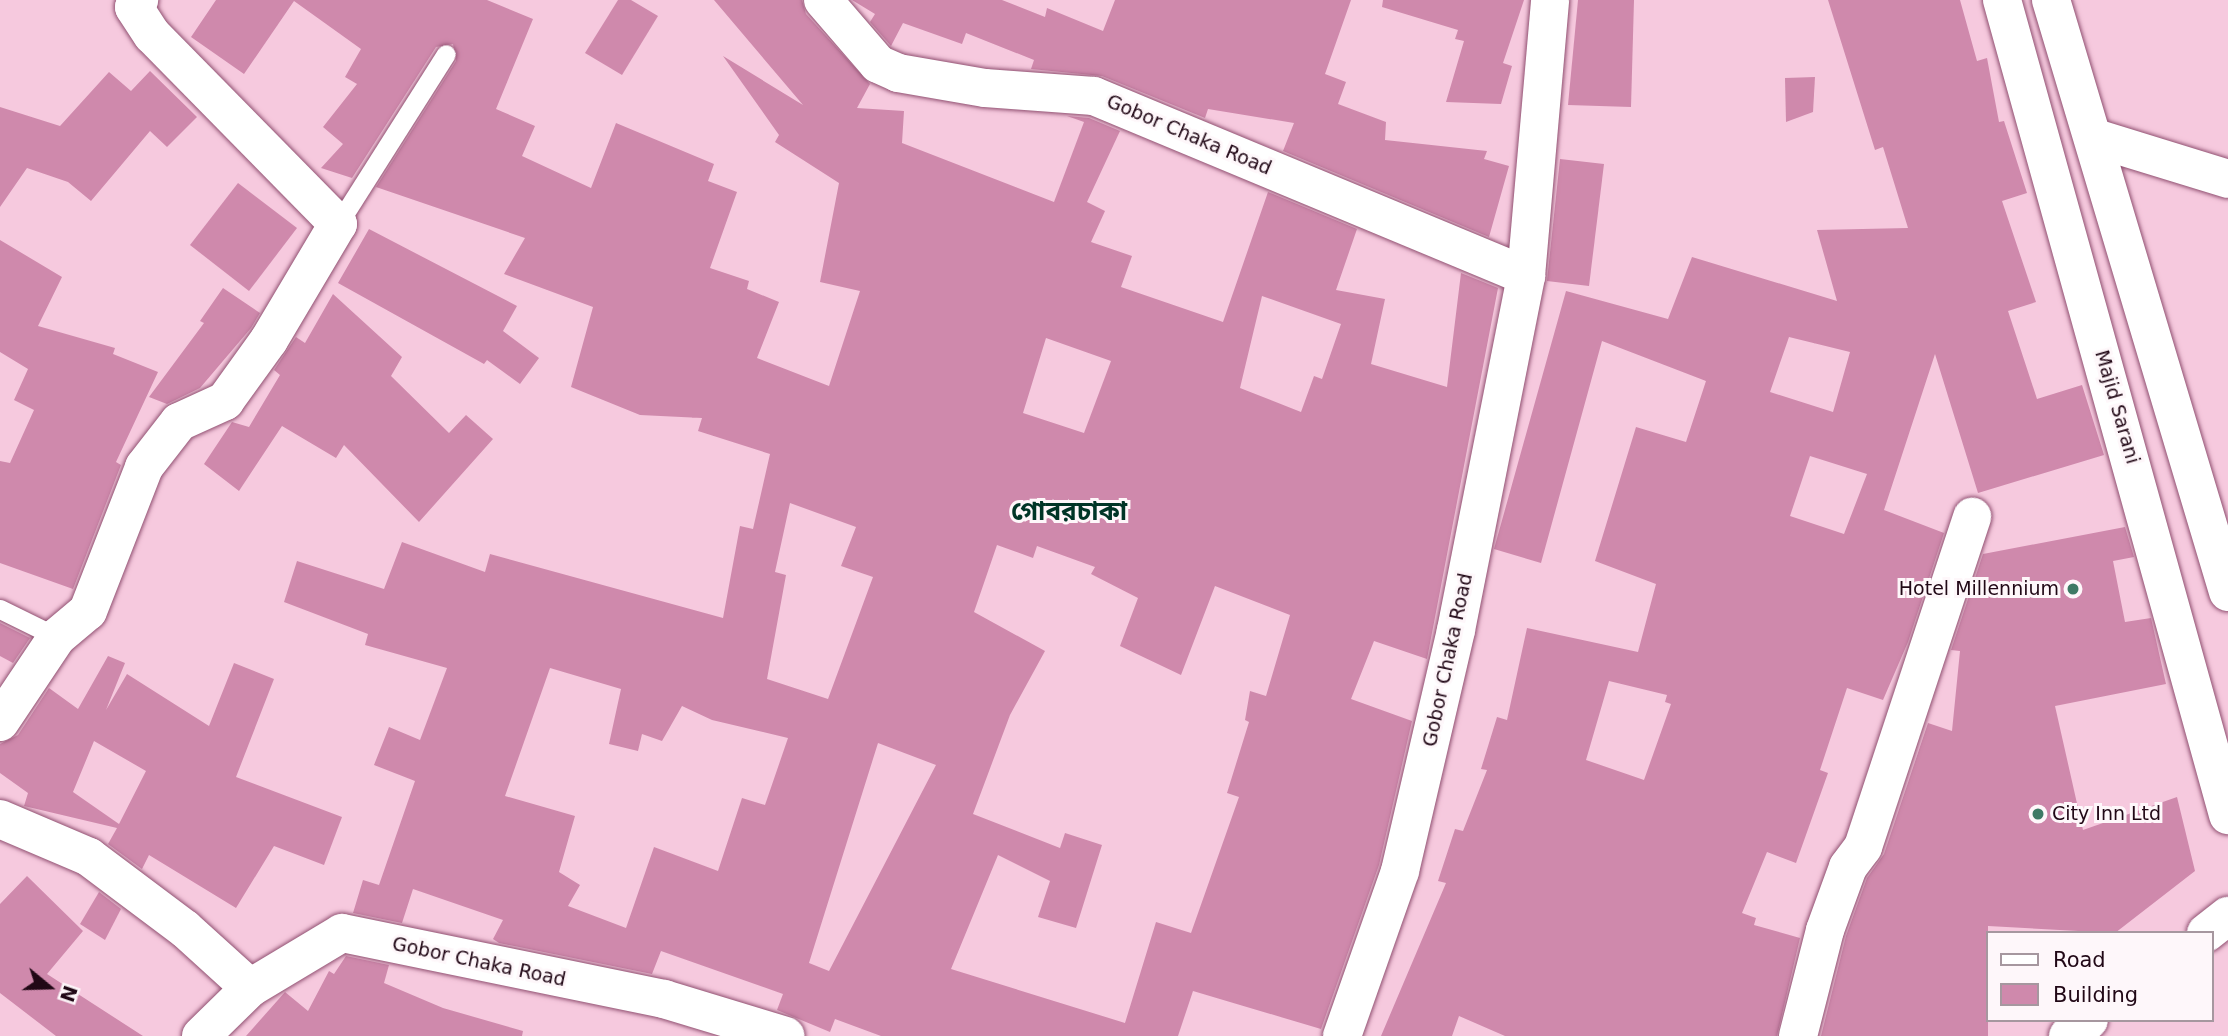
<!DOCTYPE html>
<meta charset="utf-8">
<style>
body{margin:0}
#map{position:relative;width:2228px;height:1036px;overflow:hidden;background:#f6c9de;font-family:"DejaVu Sans","Noto Sans Bengali",sans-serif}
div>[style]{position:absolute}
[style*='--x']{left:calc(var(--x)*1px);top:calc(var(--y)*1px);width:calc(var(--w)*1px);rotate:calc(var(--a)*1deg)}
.building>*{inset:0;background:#cf89ac}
.roads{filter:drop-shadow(0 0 2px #905071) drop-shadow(0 0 2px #905071)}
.lane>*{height:19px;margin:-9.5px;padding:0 9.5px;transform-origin:9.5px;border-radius:9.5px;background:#fff}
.street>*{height:38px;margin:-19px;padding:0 19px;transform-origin:19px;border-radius:19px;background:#fff}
.secondary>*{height:38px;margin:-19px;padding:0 19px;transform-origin:19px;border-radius:19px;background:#fff}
.dots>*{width:19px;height:19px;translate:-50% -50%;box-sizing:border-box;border:4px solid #fef7fa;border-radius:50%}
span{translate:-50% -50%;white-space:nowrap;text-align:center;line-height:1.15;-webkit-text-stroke:6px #fef7fa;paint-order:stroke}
.street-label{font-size:19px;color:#210816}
.poi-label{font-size:19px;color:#210816}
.right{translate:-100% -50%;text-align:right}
.left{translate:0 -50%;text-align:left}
.district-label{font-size:26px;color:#003527;font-weight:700}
.legend{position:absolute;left:1986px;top:931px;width:228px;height:91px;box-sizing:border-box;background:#fef7fa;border:2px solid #a6979f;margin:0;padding:9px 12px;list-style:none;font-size:21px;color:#210816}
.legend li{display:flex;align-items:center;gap:14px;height:35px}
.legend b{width:35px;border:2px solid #a6979f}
.north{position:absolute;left:14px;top:952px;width:70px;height:70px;-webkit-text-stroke:5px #fef7fa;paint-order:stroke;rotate:109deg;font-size:19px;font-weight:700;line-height:28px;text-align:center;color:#210816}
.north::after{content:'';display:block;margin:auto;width:24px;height:32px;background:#210816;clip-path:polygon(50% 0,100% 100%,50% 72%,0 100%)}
</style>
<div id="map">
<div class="building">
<div style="clip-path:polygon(evenodd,216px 0,487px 0,533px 19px,496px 109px,535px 126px,522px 156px,591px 188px,616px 123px,714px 164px,708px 181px,737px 192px,710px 268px,749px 281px,747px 289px,779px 302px,757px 358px,829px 386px,860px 291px,820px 282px,839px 183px,775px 142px,779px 135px,723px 56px,803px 105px,714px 0,802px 0,806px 14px,870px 84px,857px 108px,904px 111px,902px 143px,1054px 202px,1084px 122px,1067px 116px,1089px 118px,1120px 131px,1087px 202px,1105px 211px,1091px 242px,1132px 256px,1121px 287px,1223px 322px,1268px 192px,1357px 229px,1336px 290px,1385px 299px,1371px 364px,1447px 387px,1461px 273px,1498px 288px,1427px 659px,1374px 641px,1351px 699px,1412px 721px,1379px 865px,1321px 1029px,1193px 991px,1178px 1036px,881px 1036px,835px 1019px,830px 1032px,777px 1010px,783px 994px,661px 951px,652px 974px,499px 943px,493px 939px,503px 920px,413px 889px,402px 923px,353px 913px,363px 880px,379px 885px,415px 781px,374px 765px,389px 727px,420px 740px,447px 668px,365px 645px,368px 634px,284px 602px,297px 561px,384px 589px,402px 542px,485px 572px,490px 554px,723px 618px,740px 526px,753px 529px,770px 454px,698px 431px,702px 418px,640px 415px,571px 387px,593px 307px,504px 274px,525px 238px,376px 187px,456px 61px,453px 44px,436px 47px,352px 178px,321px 168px,343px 144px,323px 127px,357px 84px,345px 77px,361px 49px,294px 1px,244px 74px,191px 37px,216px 0,1262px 296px,1341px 324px,1322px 379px,1314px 376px,1301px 412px,1240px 388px,1262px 296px,216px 0,1046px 338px,1111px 361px,1084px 433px,1023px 413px,1046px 338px,216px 0,790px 503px,856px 527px,841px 566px,873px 577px,828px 699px,767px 679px,786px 575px,775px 572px,790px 503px,216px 0,997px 545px,1033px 558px,1037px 546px,1095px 567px,1091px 574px,1138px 598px,1120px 646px,1181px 675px,1215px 586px,1290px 615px,1266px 696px,1250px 691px,1245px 720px,1249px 722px,1227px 793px,1239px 797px,1191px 933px,1156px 922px,1125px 1023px,951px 969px,998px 855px,1050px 881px,1038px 917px,1076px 928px,1102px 845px,1065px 833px,1060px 848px,973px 814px,1010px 715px,1045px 651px,974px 612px,997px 545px,216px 0,550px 668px,621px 689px,609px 744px,638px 751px,642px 734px,662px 741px,682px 706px,712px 720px,788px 738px,765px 805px,742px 798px,718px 871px,654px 847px,626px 928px,568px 906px,580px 885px,559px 872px,575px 816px,505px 796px,550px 668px,216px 0,878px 743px,936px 765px,829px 971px,809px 963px,878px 743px)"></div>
<div style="clip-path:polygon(618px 0,631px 0,658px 16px,622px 75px,585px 53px)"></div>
<div style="clip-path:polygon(852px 0,1002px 0,1045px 17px,1047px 8px,1103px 31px,1115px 0,1351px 0,1325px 74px,1346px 82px,1338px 104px,1386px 122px,1385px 140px,1487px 151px,1484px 159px,1509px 166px,1489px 237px,1283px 151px,1294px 123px,1208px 109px,1205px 118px,1102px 76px,1031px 69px,1034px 60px,966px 33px,962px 44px,903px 23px,891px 46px,870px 22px,875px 14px)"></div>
<div style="clip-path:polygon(1383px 0,1524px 0,1503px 63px,1512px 66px,1501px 104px,1446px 102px,1464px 41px,1455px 39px,1458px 30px,1382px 7px)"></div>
<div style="clip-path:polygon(1578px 0,1634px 0,1631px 107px,1568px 105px)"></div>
<div style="clip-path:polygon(evenodd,1828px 0,1960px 0,1977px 61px,1987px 58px,1999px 122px,2004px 121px,2027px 193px,2002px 201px,2036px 302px,2008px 311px,2037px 399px,2082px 385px,2104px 455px,1978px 493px,1935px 354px,1884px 510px,1944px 533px,1908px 642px,1883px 700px,1847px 688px,1820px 770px,1828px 773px,1796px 863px,1767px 852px,1742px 913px,1756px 918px,1754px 925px,1800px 938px,1777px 1036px,1505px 1036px,1459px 1016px,1452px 1036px,1381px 1036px,1446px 883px,1438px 881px,1455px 829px,1463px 831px,1487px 770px,1481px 769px,1497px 717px,1507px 720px,1527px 628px,1638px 652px,1656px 584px,1595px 561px,1636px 427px,1686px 442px,1706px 381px,1602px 341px,1541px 563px,1494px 549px,1566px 291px,1668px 319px,1692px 257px,1837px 301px,1817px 230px,1908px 228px,1883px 147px,1875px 150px,1828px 0,1789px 337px,1850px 352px,1833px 412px,1770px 392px,1789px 337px,1828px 0,1810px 456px,1867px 474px,1844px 534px,1790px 516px,1810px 456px,1828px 0,1609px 681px,1667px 695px,1665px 702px,1671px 704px,1644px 780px,1586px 760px,1609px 681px)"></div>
<div style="clip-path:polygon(150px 71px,197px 117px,167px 147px,150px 131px,91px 201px,68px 182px,27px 168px,0 207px,0 107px,60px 126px,109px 72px,131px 91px)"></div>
<div style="clip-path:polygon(1815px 77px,1813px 112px,1786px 122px,1785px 78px)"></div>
<div style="clip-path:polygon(1560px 159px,1604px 164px,1589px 286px,1547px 281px)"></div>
<div style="clip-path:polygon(238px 183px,297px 228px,249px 291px,190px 245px)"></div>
<div style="clip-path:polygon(369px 229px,517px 306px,503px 331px,539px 358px,520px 384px,487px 360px,484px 364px,338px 283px)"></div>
<div style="clip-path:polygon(0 240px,62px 277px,38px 326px,115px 348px,113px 354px,158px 372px,116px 462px,121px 465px,73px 589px,0 563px,0 461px,10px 463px,34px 410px,14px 400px,28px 369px,0 352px)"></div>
<div style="clip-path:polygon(223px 288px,260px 313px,251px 328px,200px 388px,167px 404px,149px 397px,204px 323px,200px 321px)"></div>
<div style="clip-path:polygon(333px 294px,402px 357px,391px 376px,449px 433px,466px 415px,493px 439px,419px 522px,344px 445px,336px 458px,282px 426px,239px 491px,204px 464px,232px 422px,249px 427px,280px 375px,274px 370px,296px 337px,305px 343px)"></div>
<div style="clip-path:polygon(2125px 527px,2134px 557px,2113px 561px,2125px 622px,2151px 618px,2166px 684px,2055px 706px,2083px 830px,2177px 797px,2195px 871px,2115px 933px,1988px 926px,1988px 1036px,1821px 1036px,1846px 936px,1867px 878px,1884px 854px,1928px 723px,1952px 731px,1960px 651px,1951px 650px,1983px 554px)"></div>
<div style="clip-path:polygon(0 623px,30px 638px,13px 663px,0 656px)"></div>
<div style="clip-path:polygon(evenodd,108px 656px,125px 663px,106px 710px,127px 674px,209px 726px,234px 663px,274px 679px,236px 777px,342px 817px,324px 865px,274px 846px,236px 908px,149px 855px,142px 869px,108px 844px,117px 828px,24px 806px,28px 793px,0 773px,0 744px,18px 735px,49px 688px,78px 709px,108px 656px,94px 741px,146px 771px,119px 824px,73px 792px,94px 741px)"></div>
<div style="clip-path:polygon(27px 876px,83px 931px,47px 974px,143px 1036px,56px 1036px,0 993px,0 904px)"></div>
<div style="clip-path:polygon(99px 892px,121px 909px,105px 940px,80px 924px)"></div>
<div style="clip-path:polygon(346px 956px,389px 965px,384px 983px,443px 1008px,523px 1031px,522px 1036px,246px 1036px,285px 992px,308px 1011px,329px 971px,334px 974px)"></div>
</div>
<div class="roads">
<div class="lane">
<div style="--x:338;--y:224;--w:201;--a:-57.6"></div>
<div style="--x:0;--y:609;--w:64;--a:26.2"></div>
</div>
<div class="street">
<div style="--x:823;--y:0;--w:84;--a:49.3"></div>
<div style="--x:878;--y:64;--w:22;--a:24"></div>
<div style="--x:898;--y:73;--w:88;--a:9.8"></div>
<div style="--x:985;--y:88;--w:109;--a:4.2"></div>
<div style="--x:1094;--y:96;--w:468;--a:22.6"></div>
<div style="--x:0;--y:722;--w:102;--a:-56.2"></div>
<div style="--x:57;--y:637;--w:40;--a:-40"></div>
<div style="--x:88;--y:611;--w:155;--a:-68.7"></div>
<div style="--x:144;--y:467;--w:57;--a:-52.1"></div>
<div style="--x:179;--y:422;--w:51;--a:-24.5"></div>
<div style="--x:225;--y:401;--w:75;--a:-54.2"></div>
<div style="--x:269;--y:340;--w:135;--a:-59.3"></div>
<div style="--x:338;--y:224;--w:265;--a:-134.5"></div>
<div style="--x:152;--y:35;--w:33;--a:-123"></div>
<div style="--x:134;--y:7;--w:9;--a:-54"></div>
<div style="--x:0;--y:819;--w:97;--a:23.1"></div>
<div style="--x:89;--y:857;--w:120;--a:36.9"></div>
<div style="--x:185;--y:929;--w:88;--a:42.2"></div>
<div style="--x:2206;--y:933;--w:28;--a:-38"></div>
<div style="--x:201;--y:1036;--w:69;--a:-44.4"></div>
<div style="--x:250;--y:988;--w:107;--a:-30.9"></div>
<div style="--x:342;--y:933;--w:329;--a:11.6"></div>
<div style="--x:664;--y:999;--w:127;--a:16.9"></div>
<div style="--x:1342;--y:1036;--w:175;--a:-70.6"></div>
<div style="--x:1400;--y:871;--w:247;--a:-76.9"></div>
<div style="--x:1456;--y:630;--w:361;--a:-78.8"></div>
<div style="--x:1526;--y:276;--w:277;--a:-85"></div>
<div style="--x:1798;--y:1036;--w:109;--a:-75.7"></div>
<div style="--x:1825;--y:930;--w:67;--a:-69.9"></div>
<div style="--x:1848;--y:867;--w:25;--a:-53"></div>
<div style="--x:1863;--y:847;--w:348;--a:-71.7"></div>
<div style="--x:2068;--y:1036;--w:26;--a:-37"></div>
</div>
<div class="secondary">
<div style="--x:2002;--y:0;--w:846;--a:74.5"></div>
<div style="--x:2051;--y:0;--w:618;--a:73.35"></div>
<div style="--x:2095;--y:138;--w:139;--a:17.1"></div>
</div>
</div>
<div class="dots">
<div style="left:2073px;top:589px;background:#3e7a65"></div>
<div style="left:2038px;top:814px;background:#3e7a65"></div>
</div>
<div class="street-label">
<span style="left:1189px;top:135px;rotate:23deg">Gobor Chaka Road</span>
<span style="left:2117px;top:407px;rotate:74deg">Majid Sarani</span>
<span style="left:1448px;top:660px;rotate:-78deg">Gobor Chaka Road</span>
<span style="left:479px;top:962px;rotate:12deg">Gobor Chaka Road</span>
</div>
<div class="poi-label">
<span class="right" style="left:2059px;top:589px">Hotel Millennium</span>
<span class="left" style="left:2052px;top:814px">City Inn Ltd</span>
</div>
<div class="district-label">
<span style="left:1069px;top:512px">গোবরচাকা</span>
</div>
<ul class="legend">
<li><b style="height:9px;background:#fff"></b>Road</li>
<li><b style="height:19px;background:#cf89ac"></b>Building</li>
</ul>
<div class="north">N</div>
</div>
